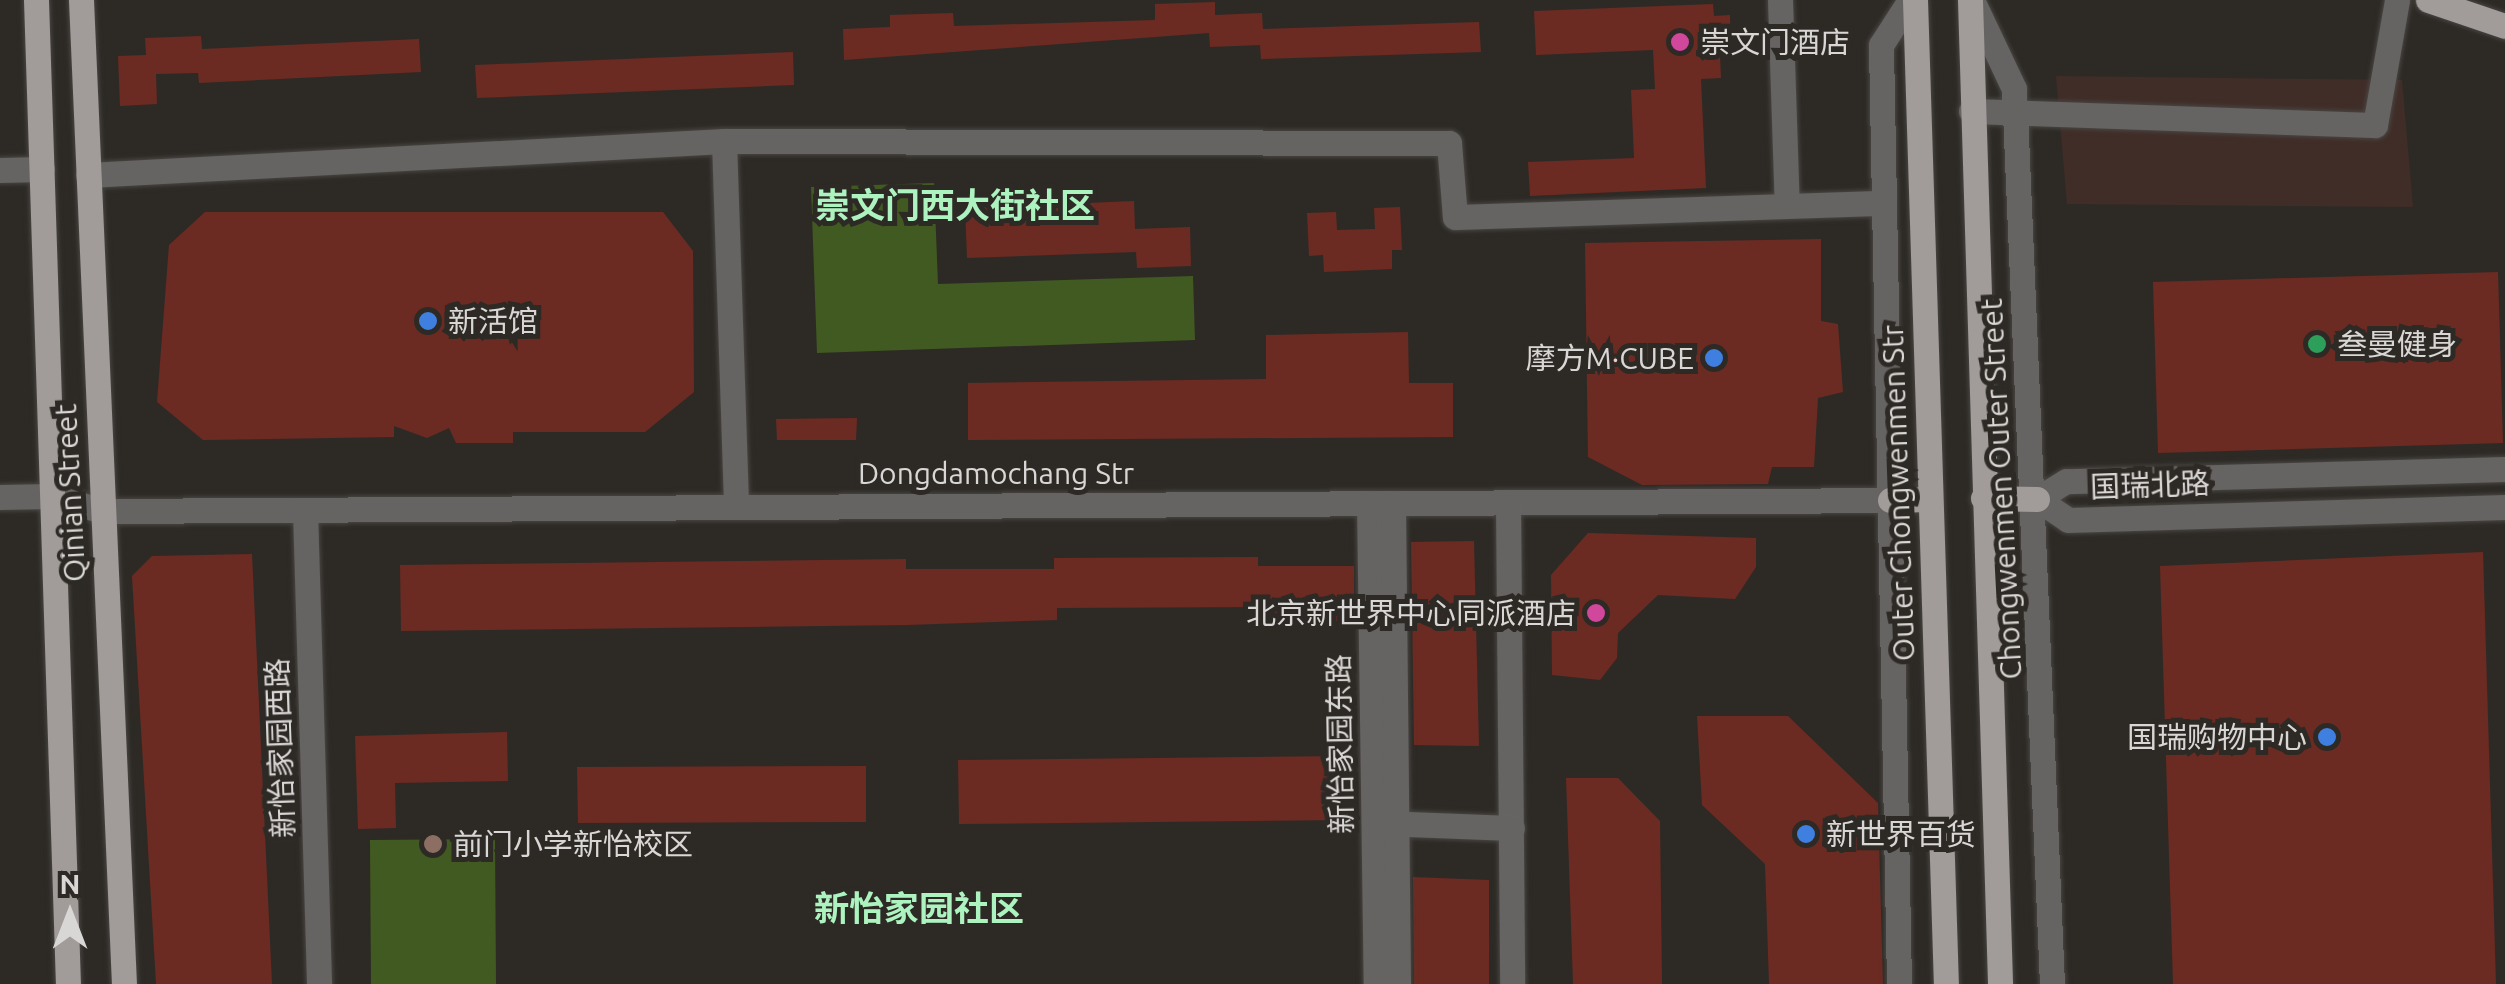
<!DOCTYPE html>
<meta charset="utf-8">
<style>
body{margin:0}
#map{position:relative;width:2505px;height:984px;overflow:hidden;background:#2d2a26;font-family:Ubuntu,"Noto Sans SC",sans-serif}
div>[style]{position:absolute}
[style*='--x']{left:calc(var(--x)*1px);top:calc(var(--y)*1px);width:calc(var(--w)*1px);rotate:calc(var(--a)*1deg)}
.industrial>*{inset:0;background:#402d28}
.green>*{inset:0;background:#415a21}
.building>*{inset:0;background:#6b2b22}
.roads{filter:drop-shadow(0 0 2px #494642) drop-shadow(0 0 2px #494642)}
.minor>*{height:25px;margin:-12.5px;padding:0 12.5px;transform-origin:12.5px;border-radius:12.5px;background:#666363}
.major>*{height:25px;margin:-12.5px;padding:0 12.5px;transform-origin:12.5px;border-radius:12.5px;background:#a19b9a}
.dots>*{width:28px;height:28px;translate:-50% -50%;box-sizing:border-box;border:5px solid #2d2a26;border-radius:50%}
span{translate:-50% -50%;white-space:nowrap;text-align:center;line-height:1.15;-webkit-text-stroke:10px #2d2a26;paint-order:stroke}
.poi-label{font-size:30px;color:#d9d7d5}
.left{translate:0 -50%;text-align:left}
.right{translate:-100% -50%;text-align:right}
.street-label{font-size:30px;color:#d9d7d5}
.quarter-label{font-size:35px;color:#adf3bf;font-weight:700}
.north{position:absolute;left:20px;top:864px;width:100px;height:100px;-webkit-text-stroke:8px #2d2a26;paint-order:stroke;rotate:0deg;font-size:28px;font-weight:700;line-height:40px;text-align:center;color:#d9d7d5}
.north::after{content:'';display:block;margin:auto;width:35px;height:45px;background:#d9d7d5;clip-path:polygon(50% 0,100% 100%,50% 72%,0 100%)}
</style>
<div id="map">
<div class="industrial">
<div style="clip-path:polygon(2056px 76px,2402px 80px,2413px 207px,2067px 204px)"></div>
</div>
<div class="green">
<div style="clip-path:polygon(934px 183px,938px 284px,1193px 276px,1195px 340px,817px 353px,811px 187px)"></div>
<div style="clip-path:polygon(495px 839px,496px 984px,371px 984px,370px 840px)"></div>
</div>
<div class="building">
<div style="clip-path:polygon(1215px 2px,1215px 15px,1262px 13px,1263px 29px,1479px 22px,1481px 52px,1261px 59px,1260px 45px,1210px 47px,1209px 33px,844px 60px,843px 29px,890px 27px,890px 15px,953px 13px,954px 26px,1155px 20px,1155px 4px)"></div>
<div style="clip-path:polygon(1713px 4px,1714px 16px,1730px 15px,1731px 56px,1720px 56px,1721px 78px,1701px 79px,1706px 188px,1530px 196px,1528px 162px,1634px 158px,1631px 90px,1655px 89px,1653px 50px,1536px 55px,1534px 11px)"></div>
<div style="clip-path:polygon(201px 36px,202px 49px,419px 39px,421px 72px,199px 83px,198px 73px,156px 74px,157px 104px,120px 106px,118px 56px,146px 55px,145px 38px)"></div>
<div style="clip-path:polygon(793px 52px,794px 85px,477px 98px,475px 65px)"></div>
<div style="clip-path:polygon(1134px 201px,1135px 229px,1190px 227px,1191px 266px,1137px 268px,1136px 252px,967px 258px,965px 208px)"></div>
<div style="clip-path:polygon(1400px 207px,1402px 250px,1392px 250px,1392px 269px,1324px 272px,1323px 255px,1309px 256px,1307px 213px,1336px 212px,1337px 230px,1375px 229px,1374px 208px)"></div>
<div style="clip-path:polygon(205px 212px,663px 212px,693px 251px,694px 392px,645px 432px,513px 432px,513px 443px,456px 443px,449px 428px,427px 438px,394px 426px,394px 437px,203px 440px,157px 402px,169px 245px)"></div>
<div style="clip-path:polygon(1821px 239px,1821px 321px,1838px 324px,1843px 392px,1818px 398px,1814px 467px,1772px 467px,1768px 484px,1642px 485px,1588px 457px,1585px 243px)"></div>
<div style="clip-path:polygon(2498px 272px,2503px 443px,2158px 453px,2153px 282px)"></div>
<div style="clip-path:polygon(1408px 332px,1409px 383px,1453px 383px,1453px 437px,968px 440px,968px 383px,1266px 379px,1266px 335px)"></div>
<div style="clip-path:polygon(857px 418px,856px 440px,777px 440px,776px 419px)"></div>
<div style="clip-path:polygon(1588px 533px,1756px 538px,1756px 567px,1735px 599px,1658px 595px,1618px 633px,1617px 658px,1600px 680px,1552px 675px,1551px 575px)"></div>
<div style="clip-path:polygon(1474px 541px,1479px 746px,1414px 745px,1411px 542px)"></div>
<div style="clip-path:polygon(2483px 552px,2496px 984px,2173px 984px,2160px 566px)"></div>
<div style="clip-path:polygon(252px 554px,272px 984px,156px 984px,132px 576px,152px 556px)"></div>
<div style="clip-path:polygon(1258px 557px,1258px 566px,1354px 566px,1354px 621px,1265px 621px,1265px 607px,1057px 608px,1057px 620px,907px 625px,401px 631px,400px 565px,906px 559px,906px 569px,1054px 569px,1054px 558px)"></div>
<div style="clip-path:polygon(1697px 716px,1788px 716px,1878px 803px,1883px 984px,1769px 984px,1765px 864px,1702px 805px)"></div>
<div style="clip-path:polygon(507px 732px,508px 781px,395px 783px,396px 828px,358px 829px,355px 736px)"></div>
<div style="clip-path:polygon(1343px 756px,1344px 820px,959px 824px,958px 760px)"></div>
<div style="clip-path:polygon(866px 766px,866px 822px,578px 823px,577px 767px)"></div>
<div style="clip-path:polygon(1566px 778px,1618px 778px,1660px 821px,1662px 984px,1573px 984px)"></div>
<div style="clip-path:polygon(1413px 877px,1489px 880px,1489px 984px,1414px 984px)"></div>
</div>
<div class="roads">
<div class="minor">
<div style="--x:1780;--y:0;--w:206;--a:88.1"></div>
<div style="--x:1972;--y:0;--w:98;--a:64.7"></div>
<div style="--x:2014;--y:89;--w:896;--a:87.57"></div>
<div style="--x:1971;--y:111;--w:404;--a:2"></div>
<div style="--x:2375;--y:125;--w:127;--a:-80"></div>
<div style="--x:724;--y:141;--w:366;--a:88.1"></div>
<div style="--x:0;--y:170;--w:42;--a:-1.4"></div>
<div style="--x:88;--y:175;--w:637;--a:-3.06"></div>
<div style="--x:724;--y:141;--w:725;--a:0.16"></div>
<div style="--x:1449;--y:143;--w:74;--a:85.4"></div>
<div style="--x:1455;--y:217;--w:425;--a:-1.9"></div>
<div style="--x:2505;--y:469;--w:439;--a:178.4"></div>
<div style="--x:2066;--y:481;--w:34;--a:148"></div>
<div style="--x:2037;--y:499;--w:37;--a:34"></div>
<div style="--x:2068;--y:520;--w:437;--a:-1.7"></div>
<div style="--x:0;--y:497;--w:51;--a:-1.1"></div>
<div style="--x:51;--y:496;--w:54;--a:16.1"></div>
<div style="--x:103;--y:511;--w:1787;--a:-0.35"></div>
<div style="--x:1508;--y:502;--w:482;--a:89.5"></div>
<div style="--x:1369;--y:503;--w:481;--a:89.2"></div>
<div style="--x:1393;--y:503;--w:481;--a:89.4"></div>
<div style="--x:305;--y:510;--w:474;--a:88.3"></div>
<div style="--x:1382;--y:823;--w:130;--a:2.2"></div>
<div style="--x:1899;--y:984;--w:939;--a:-91.1"></div>
<div style="--x:1881;--y:45;--w:54;--a:-57.2"></div>
</div>
<div class="major">
<div style="--x:36;--y:0;--w:985;--a:88.14"></div>
<div style="--x:81;--y:0;--w:985;--a:87.5"></div>
<div style="--x:1915;--y:0;--w:984;--a:88.2"></div>
<div style="--x:1970;--y:0;--w:984;--a:88.25"></div>
<div style="--x:2428;--y:0;--w:81;--a:18.7"></div>
<div style="--x:1983;--y:498;--w:54;--a:1.1"></div>
<div style="--x:1890;--y:500;--w:40;--a:-1.4"></div>
</div>
</div>
<div class="dots">
<div style="left:1680px;top:42px;background:#d1479c"></div>
<div style="left:428px;top:321px;background:#3f7fe0"></div>
<div style="left:2317px;top:344px;background:#2e9e5b"></div>
<div style="left:1714px;top:358px;background:#3f7fe0"></div>
<div style="left:1596px;top:613px;background:#d1479c"></div>
<div style="left:2327px;top:737px;background:#3f7fe0"></div>
<div style="left:1806px;top:834px;background:#3f7fe0"></div>
<div style="left:433px;top:844px;background:#8d6e63"></div>
</div>
<div class="poi-label">
<span class="left" style="left:1700px;top:42px">崇文门酒店</span>
<span class="left" style="left:448px;top:321px">新活馆</span>
<span class="left" style="left:2337px;top:344px">叁曼健身</span>
<span class="right" style="left:1694px;top:358px">摩方M·CUBE</span>
<span class="right" style="left:1576px;top:613px">北京新世界中心同派酒店</span>
<span class="right" style="left:2307px;top:737px">国瑞购物中心</span>
<span class="left" style="left:1826px;top:834px">新世界百货</span>
<span class="left" style="left:453px;top:844px">前门小学新怡校区</span>
</div>
<div class="street-label">
<span style="left:996px;top:473px">Dongdamochang Str</span>
<span style="left:2150px;top:485px;rotate:-2deg">国瑞北路</span>
<span style="left:2001px;top:489px;rotate:-93deg">Chongwenmen Outer Street</span>
<span style="left:70px;top:493px;rotate:-93deg">Qinian Street</span>
<span style="left:1898px;top:493px;rotate:-92deg">Outer Chongwenmen Str</span>
<span style="left:1340px;top:744px;rotate:-91deg">新怡家园东路</span>
<span style="left:280px;top:748px;rotate:-92deg">新怡家园西路</span>
</div>
<div class="quarter-label">
<span style="left:955px;top:205px">崇文门西大街社区</span>
<span style="left:919px;top:908px">新怡家园社区</span>
</div>
<div class="north">N</div>
</div>
